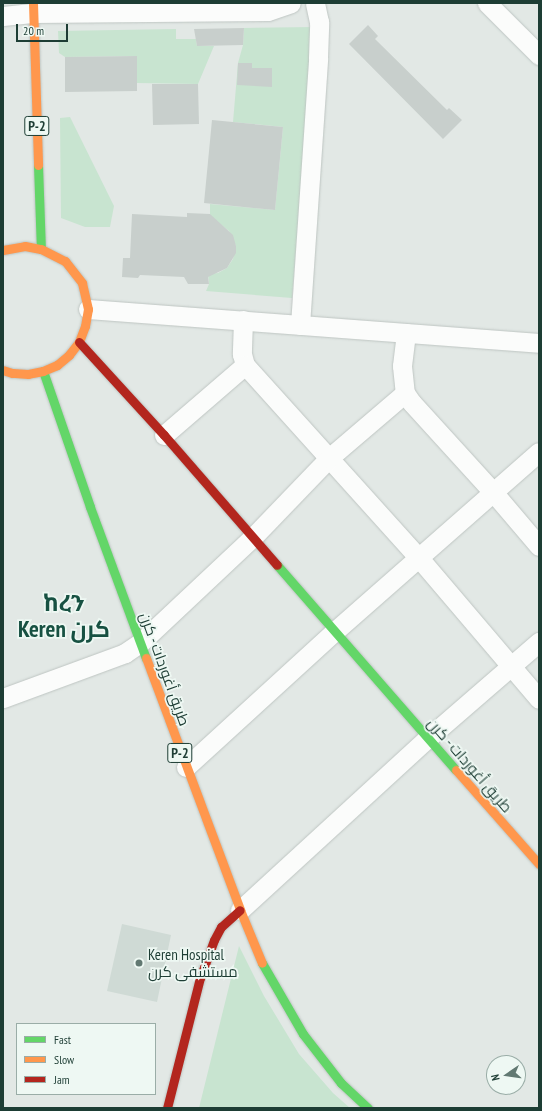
<!DOCTYPE html>
<meta charset="utf-8">
<style>
body{margin:0}
#map{position:relative;width:542px;height:1111px;overflow:hidden;background:#e2e8e5;font-family:"PT Sans Narrow",Cairo,"Noto Sans Ethiopic",sans-serif}
div>[style]{position:absolute}
[style*='--x']{left:calc(var(--x)*1px);top:calc(var(--y)*1px);width:calc(var(--w)*1px);rotate:calc(var(--a)*1deg)}
.built>*{inset:0;background:#cfdad5}
.green>*{inset:0;background:#c8e4d0}
.building>*{inset:0;background:#c8cfcc}
.roads{filter:drop-shadow(0 0 1px #bec5c2) drop-shadow(0 0 1px #bec5c2)}
.street>*{height:19px;margin:-9.5px;padding:0 9.5px;transform-origin:9.5px;border-radius:9.5px;background:#fbfcfb}
.fast>*{height:9px;margin:-4.5px;padding:0 4.5px;transform-origin:4.5px;border-radius:4.5px;background:#63d668}
.slow>*{height:9px;margin:-4.5px;padding:0 4.5px;transform-origin:4.5px;border-radius:4.5px;background:#ff974d}
.jam>*{height:9px;margin:-4.5px;padding:0 4.5px;transform-origin:4.5px;border-radius:4.5px;background:#b3261e}
.dots>*{width:11px;height:11px;translate:-50% -50%;box-sizing:border-box;border:2px solid #eef8f3;border-radius:50%}
span{translate:-50% -50%;white-space:nowrap;text-align:center;line-height:1.15;-webkit-text-stroke:3.5px #eef8f3;paint-order:stroke}
.shield-label span{padding:1px 3px;background:#eef8f3;border:1px solid;border-radius:3px;-webkit-text-stroke-width:0}
.shield-label{font-size:14px;color:#1d3d34;font-weight:700}
.street-label{font-size:15px;color:#1d3d34}
.poi-label{font-size:15px;color:#1d3d34}
.left{translate:0 -50%;text-align:left}
.town-label{font-size:23px;color:#175142;font-weight:700}
.frame{position:absolute;inset:0;border:4px solid #1d3d34;pointer-events:none}
.legend{position:absolute;left:16px;top:1023px;width:140px;height:72px;box-sizing:border-box;background:#eef8f3;border:1px solid #9aada7;margin:0;padding:5px 7px;list-style:none;font-size:12px;color:#1d3d34}
.legend li{display:flex;align-items:center;gap:8px;height:20px}
.legend b{width:20px;border:1px solid #9aada7}
.north{position:absolute;left:486px;top:1055px;width:40px;height:40px;box-sizing:border-box;background:#eef8f3;border:1px solid #9aada7;border-radius:50%;rotate:257deg;font-size:11px;font-weight:700;line-height:16px;text-align:center;color:#1d3d34}
.north::after{content:'';display:block;margin:auto;width:14px;height:18px;background:#627972;clip-path:polygon(50% 0,100% 100%,50% 72%,0 100%)}
.scale{position:absolute;left:16px;top:24px;width:52px;height:18px;box-sizing:border-box;border:2px solid #1d3d34;border-top:0;padding-left:5px;font-size:12px;line-height:14px;white-space:nowrap;color:#1d3d34;-webkit-text-stroke:3px #eef8f3;paint-order:stroke}
</style>
<div id="map">
<div class="built">
<div style="clip-path:polygon(122px 924px,171px 935px,157px 1002px,107px 991px)"></div>
</div>
<div class="green">
<div style="clip-path:polygon(314px 27px,292px 298px,206px 291px,209px 284px,208px 274px,218px 273px,227px 268px,233px 259px,236px 246px,229px 231px,219px 223px,210px 222px,210px 204px,275px 210px,283px 127px,233px 122px,238px 63px,243px 45px,244px 28px)"></div>
<div style="clip-path:polygon(176px 29px,176px 39px,196px 39px,197px 46px,214px 46px,198px 84px,137px 83px,137px 56px,65px 57px,59px 53px,58px 31px)"></div>
<div style="clip-path:polygon(70px 117px,114px 206px,110px 227px,85px 227px,61px 218px,60px 118px)"></div>
<div style="clip-path:polygon(239px 946px,264px 996px,299px 1054px,333px 1093px,350px 1108px,199px 1108px)"></div>
</div>
<div class="building">
<div style="clip-path:polygon(368px 25px,378px 36px,375px 39px,447px 110px,449px 108px,462px 120px,443px 139px,349px 44px)"></div>
<div style="clip-path:polygon(244px 28px,243px 45px,197px 46px,194px 29px)"></div>
<div style="clip-path:polygon(137px 56px,137px 91px,65px 92px,65px 57px)"></div>
<div style="clip-path:polygon(238px 63px,252px 63px,252px 68px,272px 68px,272px 87px,237px 85px)"></div>
<div style="clip-path:polygon(152px 84px,198px 84px,199px 124px,153px 125px)"></div>
<div style="clip-path:polygon(212px 120px,283px 127px,275px 210px,204px 203px)"></div>
<div style="clip-path:polygon(187px 213px,210px 214px,233px 235px,236px 246px,236px 253px,227px 268px,208px 277px,209px 284px,188px 284px,184px 277px,140px 275px,138px 278px,122px 277px,123px 258px,130px 258px,132px 214px,187px 217px)"></div>
</div>
<div class="roads">
<div class="street">
<div style="--x:487;--y:3;--w:74;--a:45"></div>
<div style="--x:3;--y:16;--w:31;--a:-6"></div>
<div style="--x:34;--y:13;--w:234;--a:-0.5"></div>
<div style="--x:268;--y:11;--w:24;--a:-19"></div>
<div style="--x:88;--y:309;--w:452;--a:4.3"></div>
<div style="--x:243;--y:320;--w:34;--a:92"></div>
<div style="--x:242;--y:354;--w:11;--a:75"></div>
<div style="--x:245;--y:365;--w:260;--a:48"></div>
<div style="--x:419;--y:558;--w:185;--a:49.6"></div>
<div style="--x:300;--y:325;--w:268;--a:-86.1"></div>
<div style="--x:318;--y:58;--w:36;--a:-88"></div>
<div style="--x:319;--y:22;--w:19;--a:-102"></div>
<div style="--x:406;--y:333;--w:33;--a:97"></div>
<div style="--x:402;--y:366;--w:27;--a:84"></div>
<div style="--x:405;--y:393;--w:12;--a:55"></div>
<div style="--x:412;--y:403;--w:120;--a:47.7"></div>
<div style="--x:493;--y:492;--w:71;--a:49.6"></div>
<div style="--x:164;--y:435;--w:107;--a:-40.8"></div>
<div style="--x:3;--y:698;--w:130;--a:-20.2"></div>
<div style="--x:125;--y:653;--w:18;--a:-34"></div>
<div style="--x:140;--y:643;--w:155;--a:-43.2"></div>
<div style="--x:253;--y:537;--w:110;--a:-46.1"></div>
<div style="--x:329;--y:458;--w:100;--a:-40.5"></div>
<div style="--x:186;--y:767;--w:202;--a:-42.4"></div>
<div style="--x:335;--y:631;--w:271;--a:-41.3"></div>
<div style="--x:240;--y:910;--w:255;--a:-42.5"></div>
<div style="--x:428;--y:738;--w:147;--a:-40.9"></div>
</div>
<div class="fast">
<div style="--x:38;--y:165;--w:84;--a:88"></div>
<div style="--x:43;--y:371;--w:144;--a:70.9"></div>
<div style="--x:90;--y:507;--w:161;--a:69.7"></div>
<div style="--x:277;--y:565;--w:272;--a:48.9"></div>
<div style="--x:262;--y:963;--w:82;--a:60"></div>
<div style="--x:303;--y:1034;--w:62;--a:52.2"></div>
<div style="--x:341;--y:1083;--w:37;--a:43"></div>
</div>
<div class="slow">
<div style="--x:33;--y:3;--w:162;--a:88.2"></div>
<div style="--x:3;--y:250;--w:22;--a:-10"></div>
<div style="--x:25;--y:246;--w:16;--a:11"></div>
<div style="--x:41;--y:249;--w:27;--a:27"></div>
<div style="--x:65;--y:261;--w:28;--a:52"></div>
<div style="--x:82;--y:283;--w:27;--a:77"></div>
<div style="--x:88;--y:309;--w:17;--a:100"></div>
<div style="--x:85;--y:326;--w:17;--a:111"></div>
<div style="--x:79;--y:342;--w:16;--a:128"></div>
<div style="--x:69;--y:355;--w:16;--a:140"></div>
<div style="--x:57;--y:365;--w:15;--a:157"></div>
<div style="--x:43;--y:371;--w:15;--a:169"></div>
<div style="--x:28;--y:374;--w:16;--a:-176"></div>
<div style="--x:12;--y:373;--w:9;--a:-162"></div>
<div style="--x:146;--y:658;--w:269;--a:69.5"></div>
<div style="--x:240;--y:910;--w:57;--a:67.5"></div>
<div style="--x:456;--y:770;--w:125;--a:48.6"></div>
</div>
<div class="jam">
<div style="--x:79;--y:342;--w:126;--a:47.6"></div>
<div style="--x:164;--y:435;--w:172;--a:49"></div>
<div style="--x:167;--y:1108;--w:134;--a:-75.8"></div>
<div style="--x:200;--y:978;--w:40;--a:-69.8"></div>
<div style="--x:214;--y:940;--w:15;--a:-62"></div>
<div style="--x:221;--y:927;--w:25;--a:-42"></div>
</div>
</div>
<div class="dots">
<div style="left:139px;top:963px;background:#627972"></div>
</div>
<div class="shield-label">
<span style="left:37px;top:126px">P-2</span>
<span style="left:180px;top:753px">P-2</span>
</div>
<div class="street-label">
<span style="left:165px;top:669px;rotate:70deg">طريق أغوردات - كرن</span>
<span style="left:470px;top:765px;rotate:49deg">طريق أغوردات - كرن</span>
</div>
<div class="poi-label">
<span class="left" style="left:148px;top:963px">Keren Hospital<br>مستشفى كرن</span>
</div>
<div class="town-label">
<span style="left:64px;top:616px">ከረን<br>Keren كرن</span>
</div>
<div class="frame"></div>
<ul class="legend">
<li><b style="height:5px;background:#63d668"></b>Fast</li>
<li><b style="height:5px;background:#ff974d"></b>Slow</li>
<li><b style="height:5px;background:#b3261e"></b>Jam</li>
</ul>
<div class="north">N</div>
<div class="scale">20 m</div>
</div>
